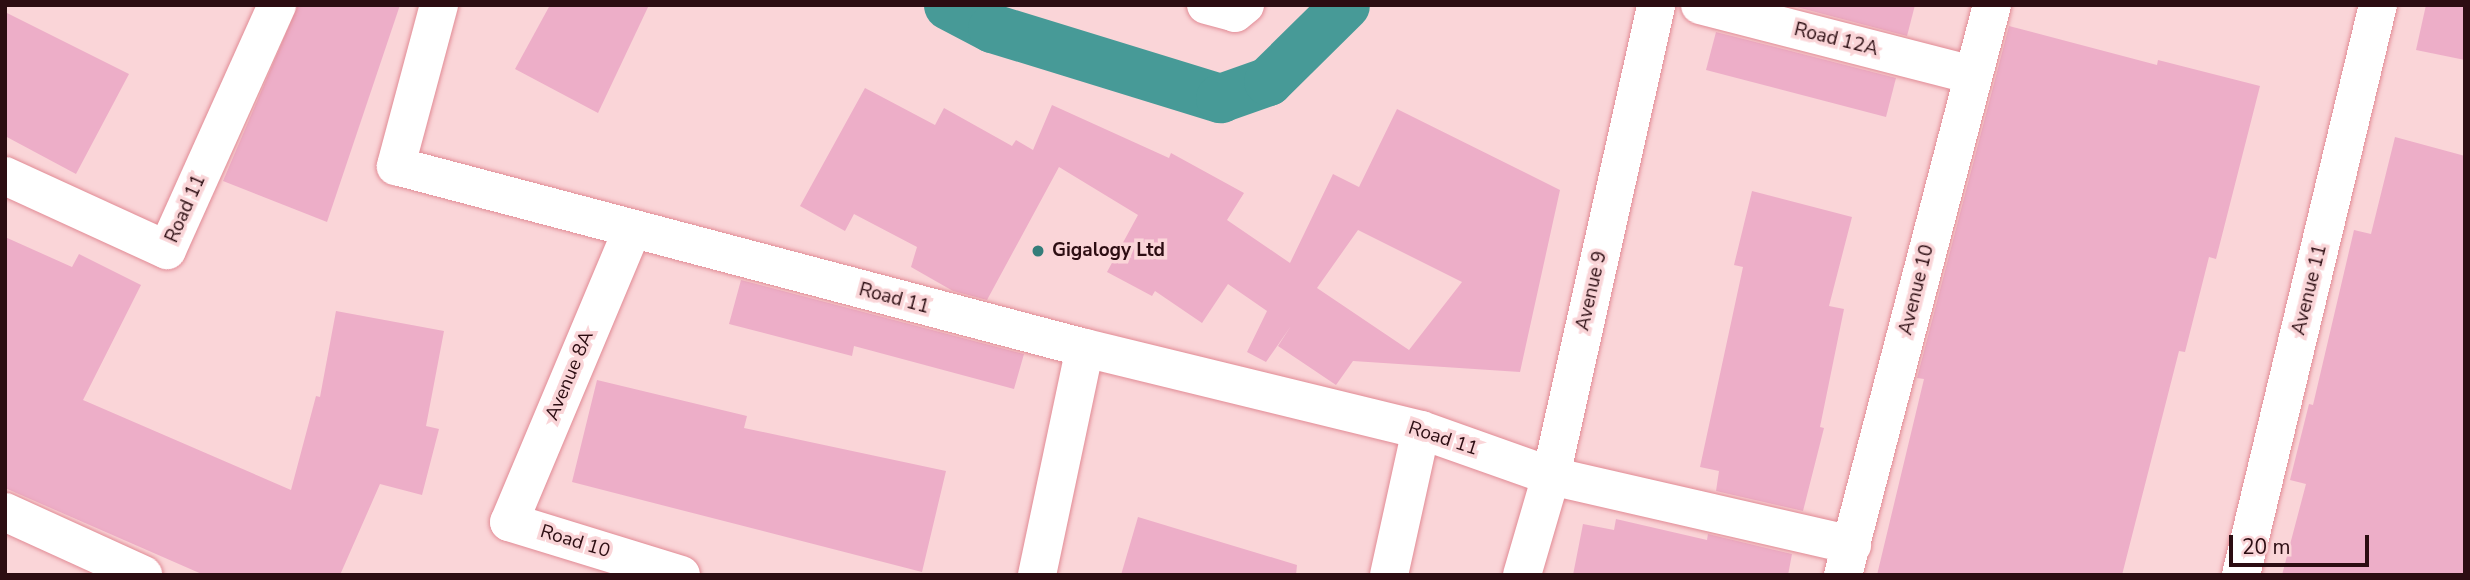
<!DOCTYPE html>
<style>
body{margin:0}
#map{position:relative;width:2470px;height:580px;overflow:hidden;background:#fad5d8;font-family:"Nunito Sans",sans-serif}
div>[style]{position:absolute}
[style*='--x']{left:calc(var(--x)*1px);top:calc(var(--y)*1px);width:calc(var(--w)*1px);rotate:calc(var(--a)*1deg)}
.canal>*{height:49px;margin:-24.5px;padding:0 24.5px;transform-origin:24.5px;border-radius:24.5px;background:#479a97}
.building>*{inset:0;background:#edaec8}
.roads{filter:drop-shadow(0 0 2px #e18b95) drop-shadow(0 0 2px #e18b95)}
.minor>*{height:38px;margin:-19px;padding:0 19px;transform-origin:19px;border-radius:19px;background:#fff}
.dots>*{width:19px;height:19px;translate:-50% -50%;box-sizing:border-box;border:4px solid #fad5d8;border-radius:50%}
span{translate:-50% -50%;white-space:nowrap;text-align:center;line-height:1.15;-webkit-text-stroke:7px #fad5d8;paint-order:stroke}
.street-label{font-size:19px;color:#2c0d12}
.poi-label{font-size:19px;color:#2c0d12;font-weight:700}
.left{translate:0 -50%;text-align:left}
.frame{position:absolute;inset:0;border:7px solid #2c0d12;pointer-events:none}
.scale{position:absolute;left:2229px;top:535px;width:140px;height:32px;box-sizing:border-box;border:4px solid #2c0d12;border-top:0;padding-left:9px;font-size:21px;line-height:24px;white-space:nowrap;color:#2c0d12;-webkit-text-stroke:5px #fad5d8;paint-order:stroke}
</style>
<div id="map">
<div class="canal">
<div style="--x:948;--y:5;--w:50;--a:27.6"></div>
<div style="--x:992;--y:28;--w:239;--a:17.1"></div>
<div style="--x:1220;--y:98;--w:51;--a:-19.5"></div>
<div style="--x:1268;--y:81;--w:108;--a:-44.6"></div>
</div>
<div class="building">
<div style="clip-path:polygon(298px 5px,400px 5px,327px 222px,223px 181px)"></div>
<div style="clip-path:polygon(550px 5px,649px 5px,598px 113px,515px 69px)"></div>
<div style="clip-path:polygon(1789px 5px,1915px 5px,1907px 36px)"></div>
<div style="clip-path:polygon(2426px 5px,2465px 5px,2465px 60px,2416px 50px)"></div>
<div style="clip-path:polygon(5px 12px,129px 74px,76px 174px,5px 136px)"></div>
<div style="clip-path:polygon(2009px 26px,2157px 65px,2158px 60px,2260px 86px,2216px 259px,2209px 257px,2185px 352px,2179px 351px,2122px 575px,1877px 575px,1924px 379px,1917px 378px)"></div>
<div style="clip-path:polygon(1716px 32px,1896px 78px,1886px 117px,1706px 70px)"></div>
<div style="clip-path:polygon(evenodd,865px 88px,935px 125px,944px 108px,1012px 146px,1016px 140px,1033px 150px,1052px 105px,1169px 158px,1171px 153px,1244px 193px,1227px 220px,1290px 263px,1333px 174px,1359px 187px,1397px 109px,1560px 190px,1520px 372px,1353px 361px,1336px 385px,1278px 346px,1291px 326px,1266px 362px,1247px 352px,1267px 311px,1228px 284px,1202px 323px,1155px 291px,1152px 296px,1107px 272px,1138px 215px,1059px 167px,987px 300px,953px 291px,911px 267px,917px 247px,854px 214px,845px 231px,800px 206px,865px 88px,1358px 230px,1462px 282px,1409px 350px,1317px 288px,1358px 230px)"></div>
<div style="clip-path:polygon(2395px 137px,2465px 156px,2465px 575px,2282px 575px,2306px 484px,2290px 480px,2309px 404px,2313px 405px,2354px 230px,2371px 234px)"></div>
<div style="clip-path:polygon(1752px 191px,1852px 217px,1829px 306px,1844px 309px,1820px 427px,1824px 428px,1803px 511px,1716px 491px,1719px 471px,1700px 467px,1743px 267px,1734px 265px)"></div>
<div style="clip-path:polygon(5px 237px,72px 267px,79px 254px,141px 285px,83px 400px,291px 490px,316px 396px,320px 397px,336px 311px,444px 331px,426px 426px,439px 429px,422px 495px,380px 484px,340px 575px,204px 575px,5px 488px)"></div>
<div style="clip-path:polygon(741px 280px,1024px 354px,1014px 389px,854px 346px,852px 356px,729px 324px)"></div>
<div style="clip-path:polygon(597px 380px,747px 416px,744px 428px,946px 471px,922px 572px,572px 482px)"></div>
<div style="clip-path:polygon(1138px 517px,1297px 565px,1296px 575px,1121px 575px)"></div>
<div style="clip-path:polygon(1616px 519px,1707px 540px,1708px 534px,1792px 554px,1788px 575px,1573px 575px,1583px 524px,1614px 530px)"></div>
</div>
<div class="roads">
<div class="minor">
<div style="--x:439;--y:5;--w:167;--a:105"></div>
<div style="--x:396;--y:166;--w:713;--a:14.8"></div>
<div style="--x:1085;--y:348;--w:346;--a:13.7"></div>
<div style="--x:1421;--y:430;--w:138;--a:19.5"></div>
<div style="--x:1551;--y:476;--w:309;--a:12.9"></div>
<div style="--x:1206;--y:5;--w:30;--a:15"></div>
<div style="--x:1235;--y:13;--w:13;--a:-39"></div>
<div style="--x:1700;--y:5;--w:281;--a:14.4"></div>
<div style="--x:5;--y:176;--w:178;--a:24.6"></div>
<div style="--x:167;--y:250;--w:269;--a:-65.8"></div>
<div style="--x:632;--y:230;--w:317;--a:112.8"></div>
<div style="--x:509;--y:522;--w:180;--a:17.1"></div>
<div style="--x:5;--y:512;--w:152;--a:24.5"></div>
<div style="--x:1037;--y:575;--w:232;--a:-78.1"></div>
<div style="--x:1389;--y:575;--w:148;--a:-77.6"></div>
<div style="--x:1522;--y:575;--w:103;--a:-73.7"></div>
<div style="--x:1551;--y:476;--w:483;--a:-77.4"></div>
<div style="--x:1843;--y:575;--w:589;--a:-75.35"></div>
<div style="--x:2241;--y:575;--w:586;--a:-76.49"></div>
</div>
</div>
<div class="dots">
<div style="left:1038px;top:251px;background:#347d7a"></div>
</div>
<div class="street-label">
<span style="left:1836px;top:40px;rotate:14deg">Road 12A</span>
<span style="left:186px;top:209px;rotate:-66deg">Road 11</span>
<span style="left:1917px;top:290px;rotate:-76deg">Avenue 10</span>
<span style="left:2310px;top:290px;rotate:-76deg">Avenue 11</span>
<span style="left:1592px;top:291px;rotate:-77deg">Avenue 9</span>
<span style="left:894px;top:299px;rotate:15deg">Road 11</span>
<span style="left:570px;top:376px;rotate:-67deg">Avenue 8A</span>
<span style="left:1443px;top:439px;rotate:18deg">Road 11</span>
<span style="left:575px;top:542px;rotate:17deg">Road 10</span>
</div>
<div class="poi-label">
<span class="left" style="left:1052px;top:251px">Gigalogy Ltd</span>
</div>
<div class="frame"></div>
<div class="scale">20 m</div>
</div>
